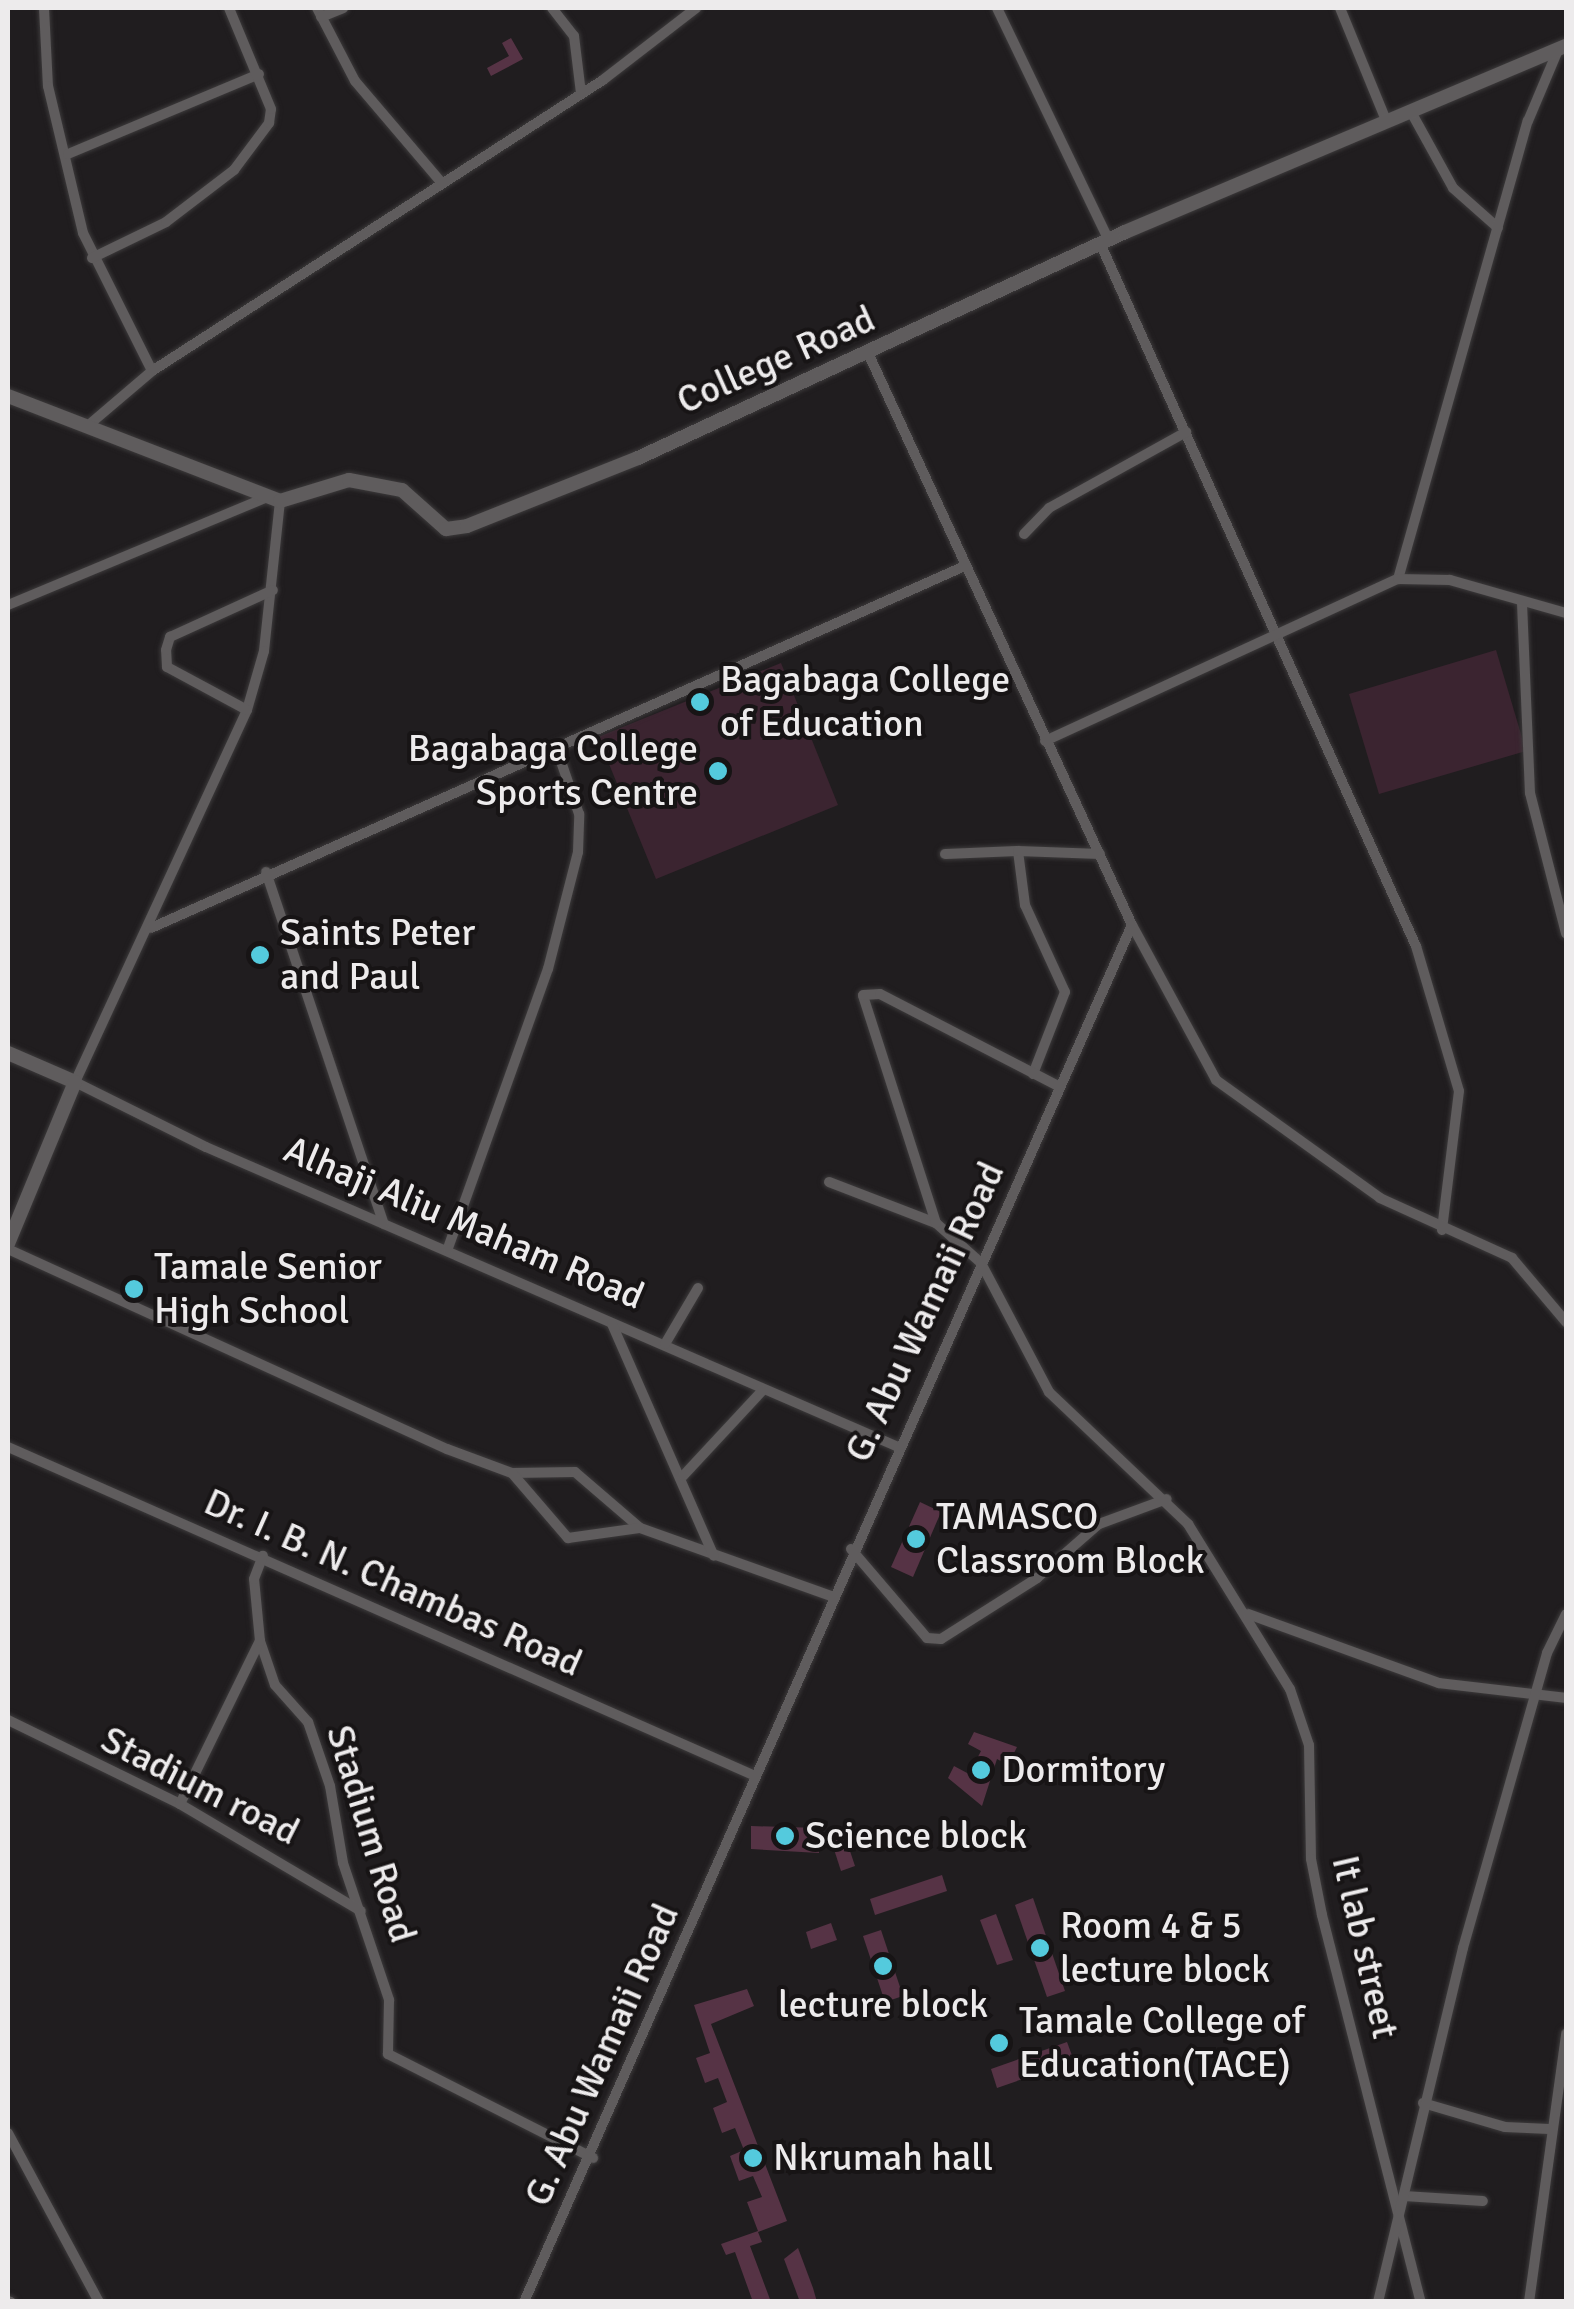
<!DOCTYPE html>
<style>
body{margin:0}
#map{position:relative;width:1574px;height:2309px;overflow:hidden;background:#201d1f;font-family:Signika,sans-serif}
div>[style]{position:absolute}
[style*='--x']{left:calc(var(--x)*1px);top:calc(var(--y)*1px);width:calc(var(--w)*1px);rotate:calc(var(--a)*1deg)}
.green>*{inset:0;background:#3b2430}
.building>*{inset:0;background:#563345}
.roads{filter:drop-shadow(0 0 2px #3c3a3b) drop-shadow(0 0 2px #3c3a3b)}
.street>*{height:10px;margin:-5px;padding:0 5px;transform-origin:5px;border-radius:5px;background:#5f5c5d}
.secondary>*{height:14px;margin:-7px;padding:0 7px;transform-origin:7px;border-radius:7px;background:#5f5c5d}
.dots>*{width:28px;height:28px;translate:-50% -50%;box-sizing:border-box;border:5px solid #171415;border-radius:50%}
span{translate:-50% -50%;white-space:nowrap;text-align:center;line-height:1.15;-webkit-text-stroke:8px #171415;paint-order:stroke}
.street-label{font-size:38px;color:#edebec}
.poi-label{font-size:38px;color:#edebec}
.left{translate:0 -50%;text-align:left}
.right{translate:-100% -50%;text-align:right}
.frame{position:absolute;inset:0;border:10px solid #edebec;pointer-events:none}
</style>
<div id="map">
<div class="green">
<div style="clip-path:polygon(1496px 650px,1526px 751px,1379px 794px,1349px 694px)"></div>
<div style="clip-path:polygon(781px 663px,838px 805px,656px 879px,598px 737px)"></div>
</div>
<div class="building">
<div style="clip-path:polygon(511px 38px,523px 59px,491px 76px,487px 68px,509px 56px,502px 43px)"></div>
<div style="clip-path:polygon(920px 1502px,941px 1512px,913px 1577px,891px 1567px)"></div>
<div style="clip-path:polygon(974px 1732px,1017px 1747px,1008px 1765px,997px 1759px,982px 1806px,948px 1778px,954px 1766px,969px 1774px,981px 1751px,968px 1744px)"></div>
<div style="clip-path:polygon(751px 1826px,819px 1828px,819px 1853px,751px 1849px)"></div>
<div style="clip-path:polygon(845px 1836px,855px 1866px,841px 1871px,831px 1840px)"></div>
<div style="clip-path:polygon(942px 1875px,947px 1891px,875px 1915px,870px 1899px)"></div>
<div style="clip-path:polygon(1033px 1898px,1065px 1991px,1047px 1997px,1015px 1905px)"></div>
<div style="clip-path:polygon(996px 1914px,1013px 1960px,997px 1965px,980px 1920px)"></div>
<div style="clip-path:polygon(831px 1923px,837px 1940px,811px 1949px,806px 1932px)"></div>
<div style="clip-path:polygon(881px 1930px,903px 1996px,885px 2002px,863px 1936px)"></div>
<div style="clip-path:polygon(747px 1989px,754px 2006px,711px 2024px,787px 2221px,758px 2232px,762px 2242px,750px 2246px,771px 2302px,753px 2302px,735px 2252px,726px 2255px,721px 2244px,758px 2231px,747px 2202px,762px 2197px,753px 2176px,739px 2181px,730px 2156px,744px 2150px,735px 2128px,722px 2133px,713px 2108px,727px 2102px,718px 2078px,705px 2083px,696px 2058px,710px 2053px,694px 2005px)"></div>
<div style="clip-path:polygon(1067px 2042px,1074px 2061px,997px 2088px,991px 2069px)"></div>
<div style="clip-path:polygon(798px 2248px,813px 2288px,817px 2302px,800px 2302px,784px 2259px)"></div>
</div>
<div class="roads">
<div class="street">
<div style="--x:44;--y:8;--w:78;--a:87.1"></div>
<div style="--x:48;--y:86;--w:151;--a:76.6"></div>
<div style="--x:83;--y:233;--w:154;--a:63.4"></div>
<div style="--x:317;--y:8;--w:82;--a:62.5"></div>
<div style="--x:355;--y:81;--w:131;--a:49.6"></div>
<div style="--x:552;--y:8;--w:36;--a:52"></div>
<div style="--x:574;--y:36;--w:57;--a:83"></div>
<div style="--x:997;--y:8;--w:256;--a:64.3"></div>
<div style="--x:1340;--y:8;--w:121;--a:67.7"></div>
<div style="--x:321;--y:17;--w:24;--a:-22"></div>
<div style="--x:1410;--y:110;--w:89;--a:61.1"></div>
<div style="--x:1453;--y:188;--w:60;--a:41.6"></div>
<div style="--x:68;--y:154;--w:207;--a:-22.7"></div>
<div style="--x:1100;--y:243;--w:771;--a:65.8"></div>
<div style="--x:1416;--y:946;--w:151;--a:73.5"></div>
<div style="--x:1459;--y:1091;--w:140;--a:97"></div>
<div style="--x:92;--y:258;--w:82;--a:-25.9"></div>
<div style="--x:166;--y:222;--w:86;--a:-37.4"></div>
<div style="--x:234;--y:170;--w:59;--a:-53.3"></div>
<div style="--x:269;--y:123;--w:14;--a:-82"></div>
<div style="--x:271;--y:109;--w:109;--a:-112.6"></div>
<div style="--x:91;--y:423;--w:80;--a:-40.4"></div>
<div style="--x:152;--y:371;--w:537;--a:-32.83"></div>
<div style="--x:603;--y:80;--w:118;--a:-37.7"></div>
<div style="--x:280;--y:501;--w:151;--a:96.1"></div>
<div style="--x:264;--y:651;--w:61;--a:106.1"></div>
<div style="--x:247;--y:710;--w:410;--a:114.8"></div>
<div style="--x:75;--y:1082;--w:146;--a:26.4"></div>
<div style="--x:206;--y:1147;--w:752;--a:23.43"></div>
<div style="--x:1024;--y:534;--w:36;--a:-46"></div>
<div style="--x:1049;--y:508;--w:157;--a:-29"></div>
<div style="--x:1398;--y:579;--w:476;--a:-74.2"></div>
<div style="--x:1528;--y:121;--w:77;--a:-67.1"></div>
<div style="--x:1522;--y:603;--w:190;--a:87.6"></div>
<div style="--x:1530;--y:793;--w:145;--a:75.6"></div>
<div style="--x:8;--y:605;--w:282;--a:-22.6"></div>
<div style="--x:247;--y:710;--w:91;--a:-151.7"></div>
<div style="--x:167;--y:667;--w:17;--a:-93"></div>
<div style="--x:166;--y:650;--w:14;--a:-73"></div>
<div style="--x:170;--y:637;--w:113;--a:-24.5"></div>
<div style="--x:1045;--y:741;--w:388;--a:-24.7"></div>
<div style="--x:1398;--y:579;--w:52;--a:1.1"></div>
<div style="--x:1450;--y:580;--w:121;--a:15.9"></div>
<div style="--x:945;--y:854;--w:73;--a:-2.4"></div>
<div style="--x:266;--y:872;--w:371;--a:71.5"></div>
<div style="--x:1132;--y:925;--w:176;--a:61.5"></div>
<div style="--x:1216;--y:1080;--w:202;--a:35.7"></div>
<div style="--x:1380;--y:1198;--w:145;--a:24.4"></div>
<div style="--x:1512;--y:1258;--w:84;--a:49.8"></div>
<div style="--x:151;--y:928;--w:891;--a:-23.98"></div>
<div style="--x:1033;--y:1074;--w:88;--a:-68.7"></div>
<div style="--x:1065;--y:992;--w:96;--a:-114.7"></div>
<div style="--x:1025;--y:905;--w:54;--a:-97.4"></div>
<div style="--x:1018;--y:851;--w:82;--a:2.1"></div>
<div style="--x:829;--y:1182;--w:115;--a:21"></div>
<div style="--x:936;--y:1223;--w:60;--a:41.6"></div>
<div style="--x:981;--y:1263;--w:146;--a:62.2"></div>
<div style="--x:1049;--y:1392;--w:192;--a:43.5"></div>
<div style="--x:1188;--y:1524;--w:194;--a:58.3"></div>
<div style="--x:1290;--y:1689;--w:59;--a:71.3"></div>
<div style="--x:1309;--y:1745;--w:114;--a:89"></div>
<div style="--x:1311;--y:1859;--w:57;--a:78.9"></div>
<div style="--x:1322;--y:1915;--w:399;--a:75.7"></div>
<div style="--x:936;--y:1223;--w:239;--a:-107.8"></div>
<div style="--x:863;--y:995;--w:17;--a:-3"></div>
<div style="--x:880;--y:994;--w:200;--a:27.3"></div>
<div style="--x:448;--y:1248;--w:296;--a:-70.3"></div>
<div style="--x:548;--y:969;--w:121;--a:-75.6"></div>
<div style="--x:578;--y:852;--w:38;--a:-88"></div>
<div style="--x:579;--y:814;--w:71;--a:-108.9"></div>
<div style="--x:8;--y:1249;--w:482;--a:24.5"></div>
<div style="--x:447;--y:1449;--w:69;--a:20.3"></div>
<div style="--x:512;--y:1473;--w:63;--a:-0.9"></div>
<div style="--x:575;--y:1472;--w:86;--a:40.7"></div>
<div style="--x:640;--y:1528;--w:203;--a:19.6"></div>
<div style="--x:612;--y:1324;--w:253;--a:66.3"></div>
<div style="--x:665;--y:1344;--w:65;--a:-59.5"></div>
<div style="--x:8;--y:1447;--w:814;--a:23.76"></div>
<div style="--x:512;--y:1473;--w:86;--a:49.3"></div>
<div style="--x:568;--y:1538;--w:72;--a:-8"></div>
<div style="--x:683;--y:1476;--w:117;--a:-47.1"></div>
<div style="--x:851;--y:1549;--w:117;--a:49.5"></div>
<div style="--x:927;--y:1638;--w:14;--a:4"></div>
<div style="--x:941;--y:1639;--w:114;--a:-32.4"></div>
<div style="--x:1037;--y:1578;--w:82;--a:-41.1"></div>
<div style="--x:1099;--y:1524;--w:72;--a:-20.2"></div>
<div style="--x:1248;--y:1614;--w:203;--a:19.9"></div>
<div style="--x:1439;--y:1683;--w:128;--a:6.7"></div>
<div style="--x:260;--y:1641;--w:46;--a:71.2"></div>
<div style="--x:275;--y:1685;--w:50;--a:48.3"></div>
<div style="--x:308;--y:1722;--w:68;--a:71"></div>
<div style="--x:330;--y:1786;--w:78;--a:80.4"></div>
<div style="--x:343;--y:1863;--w:145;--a:71.4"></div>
<div style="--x:389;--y:2000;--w:54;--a:91.1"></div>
<div style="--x:388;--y:2054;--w:230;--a:26.9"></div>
<div style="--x:8;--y:1720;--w:191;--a:26"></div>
<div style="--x:180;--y:1804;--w:210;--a:30.6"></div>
<div style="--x:180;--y:1804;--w:182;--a:-63.9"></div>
<div style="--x:260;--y:1641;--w:62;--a:-95.5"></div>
<div style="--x:254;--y:1579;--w:25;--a:-69"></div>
<div style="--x:1423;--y:2103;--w:85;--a:16.3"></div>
<div style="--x:1505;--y:2127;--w:44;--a:2.6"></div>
<div style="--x:8;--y:2133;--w:192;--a:61.7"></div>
<div style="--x:1404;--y:2196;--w:79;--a:3.6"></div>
<div style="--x:8;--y:2301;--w:3;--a:18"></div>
<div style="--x:524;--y:2302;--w:1505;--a:-66.18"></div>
<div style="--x:1132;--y:925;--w:628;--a:-114.77"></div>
<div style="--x:1378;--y:2302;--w:364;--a:-76.5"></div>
<div style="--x:1463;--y:1948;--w:307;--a:-74.1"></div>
<div style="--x:1547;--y:1653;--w:43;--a:-64"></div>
<div style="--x:1529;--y:2302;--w:271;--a:-82.1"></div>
</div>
<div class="secondary">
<div style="--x:8;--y:396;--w:292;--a:21.1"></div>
<div style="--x:280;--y:501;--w:72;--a:-16.9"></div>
<div style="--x:349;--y:480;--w:54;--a:10.7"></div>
<div style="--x:402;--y:490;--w:59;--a:41.6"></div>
<div style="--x:446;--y:529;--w:21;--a:-8"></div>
<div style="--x:467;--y:526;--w:184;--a:-21.7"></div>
<div style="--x:638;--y:458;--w:537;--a:-24.89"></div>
<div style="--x:1125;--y:232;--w:479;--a:-22.9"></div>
<div style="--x:8;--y:1053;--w:73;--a:23.4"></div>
<div style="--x:75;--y:1082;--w:175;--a:112.5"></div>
</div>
</div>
<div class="dots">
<div style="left:700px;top:702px;background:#54cadd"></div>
<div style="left:718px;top:771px;background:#54cadd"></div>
<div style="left:260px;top:955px;background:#54cadd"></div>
<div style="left:134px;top:1289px;background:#54cadd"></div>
<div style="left:916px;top:1539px;background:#54cadd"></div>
<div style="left:981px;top:1770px;background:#54cadd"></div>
<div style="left:785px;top:1836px;background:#54cadd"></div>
<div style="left:1040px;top:1948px;background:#54cadd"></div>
<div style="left:883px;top:1966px;background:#54cadd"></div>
<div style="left:999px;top:2043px;background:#54cadd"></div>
<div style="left:753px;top:2158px;background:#54cadd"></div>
</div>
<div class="street-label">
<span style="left:776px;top:360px;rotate:-24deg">College Road</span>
<span style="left:464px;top:1223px;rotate:23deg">Alhaji Aliu Maham Road</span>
<span style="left:925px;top:1312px;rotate:-65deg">G. Abu Wamaii Road</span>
<span style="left:393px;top:1583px;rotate:24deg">Dr. I. B. N. Chambas Road</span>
<span style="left:200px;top:1786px;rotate:27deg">Stadium road</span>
<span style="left:371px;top:1834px;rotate:73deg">Stadium Road</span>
<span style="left:1365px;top:1947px;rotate:77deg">It lab street</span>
<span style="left:602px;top:2055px;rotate:-66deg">G. Abu Wamaii Road</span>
</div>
<div class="poi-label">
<span class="left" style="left:720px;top:702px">Bagabaga College<br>of Education</span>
<span class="right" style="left:698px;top:771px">Bagabaga College<br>Sports Centre</span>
<span class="left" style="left:280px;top:955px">Saints Peter<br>and Paul</span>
<span class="left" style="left:154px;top:1289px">Tamale Senior<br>High School</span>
<span class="left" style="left:936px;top:1539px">TAMASCO<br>Classroom Block</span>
<span class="left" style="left:1001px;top:1770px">Dormitory</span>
<span class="left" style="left:805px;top:1836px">Science block</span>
<span class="left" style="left:1060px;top:1948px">Room 4 &amp; 5<br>lecture block</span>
<span style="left:883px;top:2005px">lecture block</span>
<span class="left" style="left:1019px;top:2043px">Tamale College of<br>Education(TACE)</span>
<span class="left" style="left:773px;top:2158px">Nkrumah hall</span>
</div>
<div class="frame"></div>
</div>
